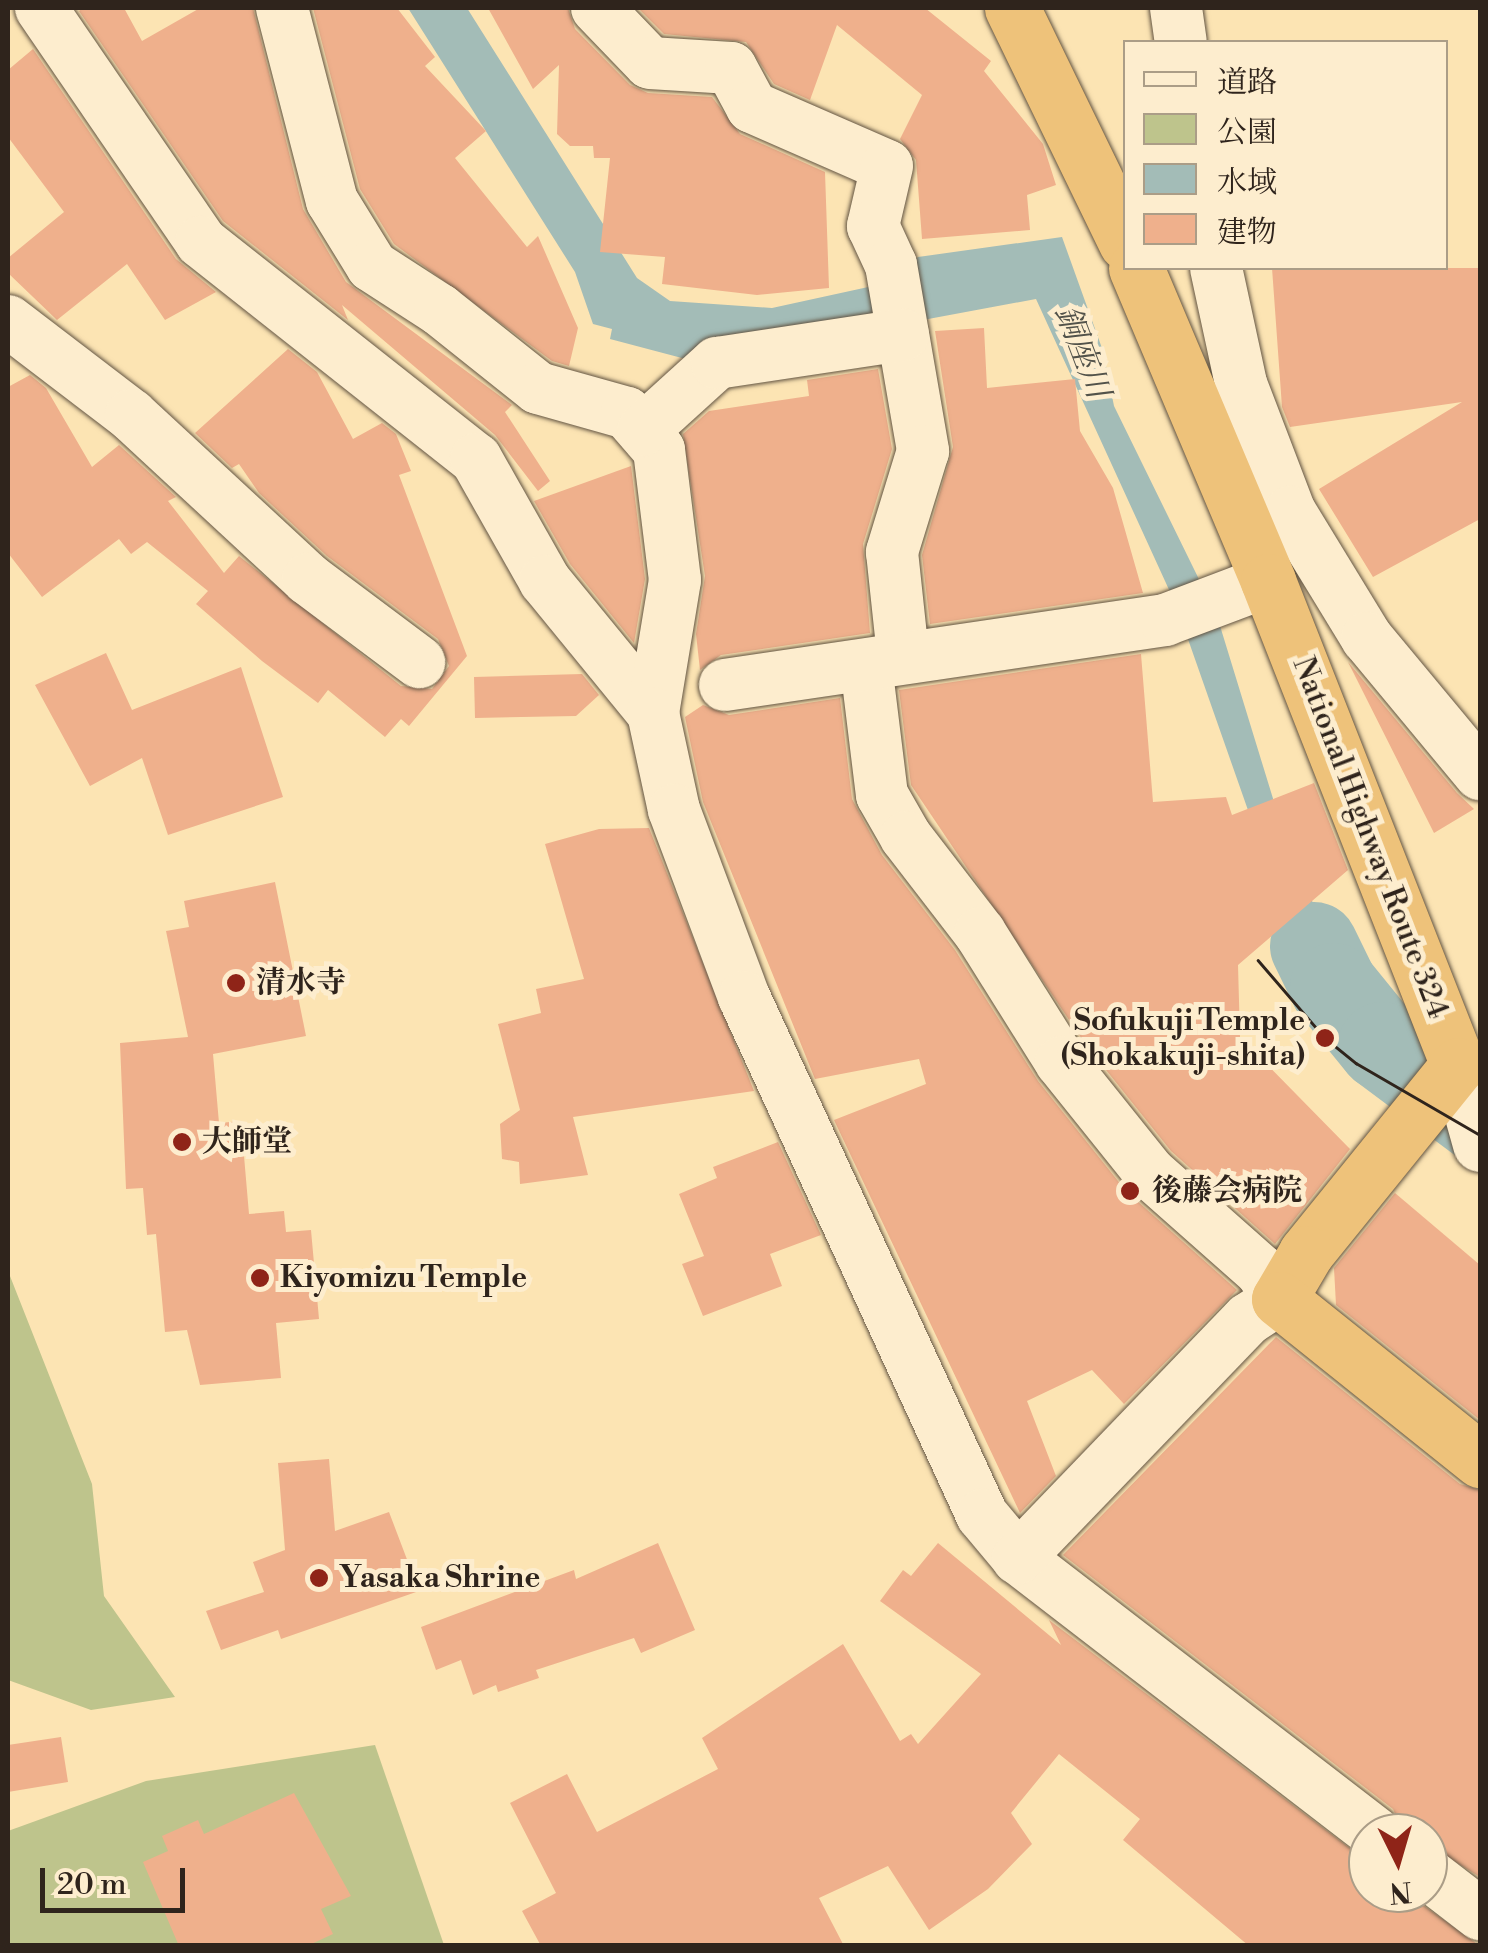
<!DOCTYPE html>
<meta charset="utf-8">
<style>
body{margin:0}
#map{position:relative;width:1488px;height:1953px;overflow:hidden;background:#fce4b3;font-family:"Libre Bodoni","Noto Serif JP",serif}
div>[style]{position:absolute}
[style*='--x']{left:calc(var(--x)*1px);top:calc(var(--y)*1px);width:calc(var(--w)*1px);rotate:calc(var(--a)*1deg)}
.green>*{inset:0;background:#bec48c}
.water>*{inset:0;background:#a3bcb7}
.river>*{height:88px;margin:-44px;padding:0 44px;transform-origin:44px;border-radius:44px;background:#a3bcb7}
.building>*{inset:0;background:#efb08c}
.roads{filter:drop-shadow(0 0 2px #625442) drop-shadow(0 0 2px #625442)}
.minor>*{height:52px;margin:-26px;padding:0 26px;transform-origin:26px;border-radius:26px;background:#fdedce}
.tertiary>*{height:55px;margin:-27.5px;padding:0 27.5px;transform-origin:27.5px;border-radius:27.5px;background:#fdedce}
.trunk>*{height:55px;margin:-27.5px;padding:0 27.5px;transform-origin:27.5px;border-radius:27.5px;background:#eec27a}
.tram>*{height:2.5px;margin:-1.25px;padding:0 1.25px;transform-origin:1.25px;border-radius:1.25px;background:#2f241c}
.dots>*{width:28px;height:28px;translate:-50% -50%;box-sizing:border-box;border:5px solid #fdedce;border-radius:50%}
span{translate:-50% -50%;white-space:nowrap;text-align:center;line-height:1.15;-webkit-text-stroke:10px #fdedce;paint-order:stroke}
.street-label{font-size:30px;color:#2f241c}
.poi-label{font-size:30px;color:#2f241c;font-weight:700}
.left{translate:0 -50%;text-align:left}
.right{translate:-100% -50%;text-align:right}
.water-label{font-size:32px;color:#52524a;font-style:italic}
.frame{position:absolute;inset:0;border:10px solid #2f241c;pointer-events:none}
.legend{position:absolute;left:1123px;top:40px;width:325px;height:230px;box-sizing:border-box;background:#fdedce;border:2px solid #ab9d87;margin:0;padding:12px 18px;list-style:none;font-size:30px;color:#2f241c}
.legend li{display:flex;align-items:center;gap:20px;height:50px}
.legend b{width:50px;border:2px solid #ab9d87}
.north{position:absolute;left:1348px;top:1813px;width:100px;height:100px;box-sizing:border-box;background:#fdedce;border:2px solid #ab9d87;border-radius:50%;rotate:175deg;font-size:28px;font-weight:700;line-height:40px;text-align:center;color:#2f241c}
.north::after{content:'';display:block;margin:auto;width:35px;height:45px;background:#8f2418;clip-path:polygon(50% 0,100% 100%,50% 72%,0 100%)}
.scale{position:absolute;left:40px;top:1868px;width:145px;height:45px;box-sizing:border-box;border:5px solid #2f241c;border-top:0;padding-left:12px;font-size:30px;line-height:35px;white-space:nowrap;color:#2f241c;-webkit-text-stroke:8px #fdedce;paint-order:stroke}
</style>
<div id="map">
<div class="green">
<div style="clip-path:polygon(8px 1271px,92px 1484px,104px 1596px,175px 1697px,91px 1710px,8px 1680px)"></div>
<div style="clip-path:polygon(375px 1745px,444px 1945px,8px 1946px,8px 1831px,146px 1781px)"></div>
</div>
<div class="water">
<div style="clip-path:polygon(408px 8px,467px 8px,637px 278px,670px 301px,772px 308px,882px 284px,918px 257px,1062px 237px,1103px 351px,1114px 406px,1217px 616px,1286px 841px,1319px 917px,1380px 1025px,1382px 1046px,1316px 1004px,1176px 605px,1036px 299px,697px 362px,610px 339px,612px 329px,593px 324px,575px 272px)"></div>
</div>
<div class="river">
<div style="--x:1314;--y:946;--w:46;--a:64"></div>
<div style="--x:1334;--y:987;--w:76;--a:50.9"></div>
<div style="--x:1382;--y:1046;--w:122;--a:36.7"></div>
</div>
<div class="building">
<div style="clip-path:polygon(83px 8px,124px 8px,142px 41px,200px 8px,253px 8px,303px 209px,346px 282px,512px 405px,505px 412px,550px 481px,538px 491px,495px 435px,342px 305px,348px 320px,223px 221px,79px 11px)"></div>
<div style="clip-path:polygon(313px 8px,397px 8px,435px 57px,425px 66px,486px 131px,455px 158px,527px 247px,538px 236px,578px 328px,569px 366px,552px 361px,394px 244px,360px 189px)"></div>
<div style="clip-path:polygon(488px 8px,568px 8px,575px 29px,630px 85px,648px 93px,712px 97px,740px 134px,825px 172px,829px 288px,757px 295px,662px 284px,665px 257px,600px 252px,610px 158px,594px 158px,593px 146px,570px 146px,557px 134px,559px 65px,533px 89px)"></div>
<div style="clip-path:polygon(638px 8px,925px 8px,991px 61px,984px 71px,1043px 144px,1056px 185px,1027px 195px,1030px 230px,922px 239px,916px 160px,900px 139px,922px 95px,837px 25px,810px 100px,774px 84px,746px 42px,664px 34px)"></div>
<div style="clip-path:polygon(33px 49px,176px 259px,216px 292px,165px 320px,127px 264px,57px 320px,8px 273px,8px 258px,64px 212px,8px 137px,8px 70px)"></div>
<div style="clip-path:polygon(1272px 268px,1480px 268px,1480px 519px,1373px 577px,1319px 489px,1462px 402px,1290px 427px,1282px 407px)"></div>
<div style="clip-path:polygon(984px 328px,987px 388px,1075px 379px,1080px 431px,1113px 488px,1143px 593px,930px 624px,922px 555px,953px 447px,935px 331px)"></div>
<div style="clip-path:polygon(288px 349px,317px 372px,353px 439px,382px 423px,396px 434px,411px 471px,399px 475px,467px 656px,409px 726px,401px 719px,385px 737px,328px 690px,318px 703px,262px 661px,196px 604px,208px 591px,147px 542px,131px 554px,119px 539px,42px 597px,8px 553px,8px 387px,30px 375px,46px 388px,92px 467px,119px 445px,176px 497px,168px 501px,224px 573px,239px 556px,401px 686px,432px 689px,449px 666px,438px 639px,327px 556px,259px 493px,239px 464px,232px 468px,195px 433px)"></div>
<div style="clip-path:polygon(878px 369px,892px 449px,863px 544px,870px 633px,721px 655px,700px 670px,696px 634px,705px 576px,683px 434px,709px 411px,809px 396px,807px 380px)"></div>
<div style="clip-path:polygon(631px 466px,645px 579px,634px 643px,570px 564px,534px 501px)"></div>
<div style="clip-path:polygon(106px 653px,132px 710px,241px 667px,283px 797px,168px 835px,142px 758px,90px 786px,35px 685px)"></div>
<div style="clip-path:polygon(1141px 654px,1153px 802px,1226px 797px,1232px 815px,1314px 783px,1348px 870px,1238px 965px,1240px 1037px,1350px 1149px,1275px 1244px,1171px 1151px,1086px 1045px,911px 785px,899px 690px)"></div>
<div style="clip-path:polygon(1348px 662px,1457px 793px,1474px 809px,1434px 833px)"></div>
<div style="clip-path:polygon(582px 674px,599px 695px,576px 716px,475px 718px,474px 677px)"></div>
<div style="clip-path:polygon(840px 698px,852px 799px,882px 855px,955px 950px,1038px 1081px,1126px 1191px,1237px 1290px,1124px 1404px,1092px 1370px,1027px 1401px,1056px 1476px,1020px 1513px,834px 1120px,926px 1084px,919px 1059px,815px 1079px,703px 802px,685px 717px,703px 705px,729px 715px)"></div>
<div style="clip-path:polygon(649px 828px,754px 1091px,573px 1117px,588px 1175px,520px 1184px,519px 1162px,502px 1159px,500px 1124px,520px 1110px,498px 1024px,541px 1013px,536px 989px,584px 979px,545px 844px,599px 829px)"></div>
<div style="clip-path:polygon(275px 882px,306px 1036px,213px 1054px,219px 1123px,241px 1121px,249px 1214px,284px 1211px,286px 1232px,311px 1230px,319px 1319px,276px 1323px,281px 1378px,200px 1385px,187px 1330px,165px 1332px,156px 1234px,147px 1235px,143px 1188px,126px 1189px,120px 1043px,188px 1037px,166px 931px,189px 927px,184px 901px)"></div>
<div style="clip-path:polygon(778px 1142px,821px 1235px,770px 1254px,782px 1286px,703px 1316px,682px 1264px,704px 1256px,679px 1194px,717px 1178px,713px 1167px)"></div>
<div style="clip-path:polygon(1395px 1193px,1480px 1265px,1480px 1420px,1336px 1305px,1334px 1268px)"></div>
<div style="clip-path:polygon(1276px 1337px,1460px 1484px,1480px 1490px,1480px 1877px,1428px 1845px,1428px 1833px,1404px 1833px,1393px 1809px,1063px 1555px)"></div>
<div style="clip-path:polygon(329px 1459px,335px 1531px,389px 1512px,419px 1591px,281px 1639px,278px 1630px,221px 1650px,206px 1611px,264px 1592px,253px 1562px,285px 1550px,278px 1463px)"></div>
<div style="clip-path:polygon(658px 1543px,695px 1630px,641px 1653px,634px 1638px,536px 1670px,539px 1678px,498px 1692px,496px 1685px,473px 1695px,461px 1660px,436px 1670px,421px 1627px,574px 1570px,576px 1579px)"></div>
<div style="clip-path:polygon(938px 1543px,1061px 1645px,1049px 1620px,1368px 1862px,1368px 1893px,1406px 1893px,1480px 1946px,1249px 1946px,1123px 1840px,1140px 1819px,1059px 1754px,1011px 1813px,1032px 1844px,988px 1889px,929px 1930px,888px 1866px,819px 1898px,844px 1946px,541px 1946px,522px 1911px,556px 1893px,510px 1803px,567px 1774px,597px 1832px,718px 1769px,702px 1738px,843px 1644px,900px 1741px,911px 1734px,918px 1744px,981px 1674px,880px 1601px,903px 1570px,911px 1576px)"></div>
<div style="clip-path:polygon(61px 1737px,68px 1782px,8px 1792px,8px 1745px)"></div>
<div style="clip-path:polygon(294px 1793px,351px 1896px,321px 1909px,333px 1934px,307px 1946px,179px 1946px,143px 1862px,168px 1851px,162px 1836px,198px 1820px,204px 1834px)"></div>
</div>
<div class="roads">
<div class="minor">
<div style="--x:41;--y:8;--w:283;--a:55.6"></div>
<div style="--x:201;--y:242;--w:350;--a:38.3"></div>
<div style="--x:476;--y:459;--w:140;--a:60.5"></div>
<div style="--x:545;--y:581;--w:171;--a:50.7"></div>
<div style="--x:282;--y:8;--w:199;--a:75.5"></div>
<div style="--x:332;--y:201;--w:76;--a:58.4"></div>
<div style="--x:372;--y:266;--w:81;--a:32.9"></div>
<div style="--x:440;--y:310;--w:125;--a:38.5"></div>
<div style="--x:538;--y:388;--w:92;--a:15.7"></div>
<div style="--x:627;--y:413;--w:49;--a:49.1"></div>
<div style="--x:659;--y:450;--w:131;--a:83"></div>
<div style="--x:675;--y:580;--w:135;--a:99.4"></div>
<div style="--x:653;--y:713;--w:99;--a:77.8"></div>
<div style="--x:674;--y:810;--w:200;--a:69.5"></div>
<div style="--x:744;--y:997;--w:570;--a:65.32"></div>
<div style="--x:982;--y:1515;--w:56;--a:50.1"></div>
<div style="--x:1018;--y:1558;--w:451;--a:37.6"></div>
<div style="--x:597;--y:8;--w:76;--a:46.1"></div>
<div style="--x:650;--y:63;--w:81;--a:3.5"></div>
<div style="--x:731;--y:68;--w:44;--a:61.7"></div>
<div style="--x:752;--y:107;--w:147;--a:23.6"></div>
<div style="--x:887;--y:166;--w:62;--a:103.1"></div>
<div style="--x:873;--y:226;--w:43;--a:65.2"></div>
<div style="--x:891;--y:265;--w:189;--a:80.2"></div>
<div style="--x:923;--y:451;--w:106;--a:107.1"></div>
<div style="--x:892;--y:552;--w:104;--a:83.9"></div>
<div style="--x:1176;--y:8;--w:34;--a:82"></div>
<div style="--x:1216;--y:268;--w:119;--a:77.8"></div>
<div style="--x:1241;--y:384;--w:137;--a:69.1"></div>
<div style="--x:1290;--y:512;--w:148;--a:58.6"></div>
<div style="--x:1367;--y:638;--w:177;--a:50.3"></div>
<div style="--x:8;--y:321;--w:155;--a:37.4"></div>
<div style="--x:131;--y:415;--w:241;--a:42.8"></div>
<div style="--x:308;--y:579;--w:139;--a:36.8"></div>
<div style="--x:643;--y:430;--w:100;--a:-42.2"></div>
<div style="--x:717;--y:363;--w:188;--a:-8.6"></div>
<div style="--x:866;--y:665;--w:131;--a:83"></div>
<div style="--x:882;--y:795;--w:48;--a:60.3"></div>
<div style="--x:906;--y:837;--w:121;--a:52.4"></div>
<div style="--x:980;--y:933;--w:152;--a:57.9"></div>
<div style="--x:1061;--y:1062;--w:141;--a:51.3"></div>
<div style="--x:1149;--y:1172;--w:149;--a:41.5"></div>
<div style="--x:1261;--y:1271;--w:33;--a:57"></div>
<div style="--x:1279;--y:1299;--w:37;--a:147"></div>
<div style="--x:1248;--y:1319;--w:332;--a:133.9"></div>
<div style="--x:725;--y:685;--w:445;--a:-8.4"></div>
<div style="--x:1165;--y:620;--w:110;--a:-20.7"></div>
<div style="--x:1428;--y:1874;--w:66;--a:37.6"></div>
</div>
<div class="tertiary">
<div style="--x:1458;--y:1065;--w:82;--a:74.4"></div>
</div>
<div class="trunk">
<div style="--x:1012;--y:8;--w:261;--a:64.1"></div>
<div style="--x:1136;--y:268;--w:340;--a:67.1"></div>
<div style="--x:1268;--y:581;--w:520;--a:68.57"></div>
<div style="--x:1458;--y:1065;--w:242;--a:129"></div>
<div style="--x:1306;--y:1253;--w:53;--a:120.4"></div>
<div style="--x:1279;--y:1299;--w:258;--a:38.7"></div>
</div>
</div>
<div class="tram">
<div style="--x:1258;--y:960;--w:103;--a:49.3"></div>
<div style="--x:1325;--y:1038;--w:40;--a:39"></div>
<div style="--x:1356;--y:1063;--w:143;--a:30.1"></div>
</div>
<div class="dots">
<div style="left:236px;top:983px;background:#8f2418"></div>
<div style="left:1325px;top:1038px;background:#8f2418"></div>
<div style="left:182px;top:1142px;background:#8f2418"></div>
<div style="left:1130px;top:1191px;background:#8f2418"></div>
<div style="left:260px;top:1278px;background:#8f2418"></div>
<div style="left:319px;top:1578px;background:#8f2418"></div>
</div>
<div class="street-label">
<span style="left:1370px;top:838px;rotate:69deg">National Highway Route 324</span>
</div>
<div class="poi-label">
<span class="left" style="left:256px;top:983px">清水寺</span>
<span class="right" style="left:1305px;top:1038px">Sofukuji Temple<br>(Shokakuji-shita)</span>
<span class="left" style="left:202px;top:1142px">大師堂</span>
<span class="left" style="left:1152px;top:1191px">後藤会病院</span>
<span class="left" style="left:280px;top:1278px">Kiyomizu Temple</span>
<span class="left" style="left:339px;top:1578px">Yasaka Shrine</span>
</div>
<div class="water-label">
<span style="left:1082px;top:352px;rotate:69deg">銅座川</span>
</div>
<div class="frame"></div>
<ul class="legend">
<li><b style="height:12px;background:#fdedce"></b>道路</li>
<li><b style="height:28px;background:#bec48c"></b>公園</li>
<li><b style="height:28px;background:#a3bcb7"></b>水域</li>
<li><b style="height:28px;background:#efb08c"></b>建物</li>
</ul>
<div class="north">N</div>
<div class="scale">20 m</div>
</div>
